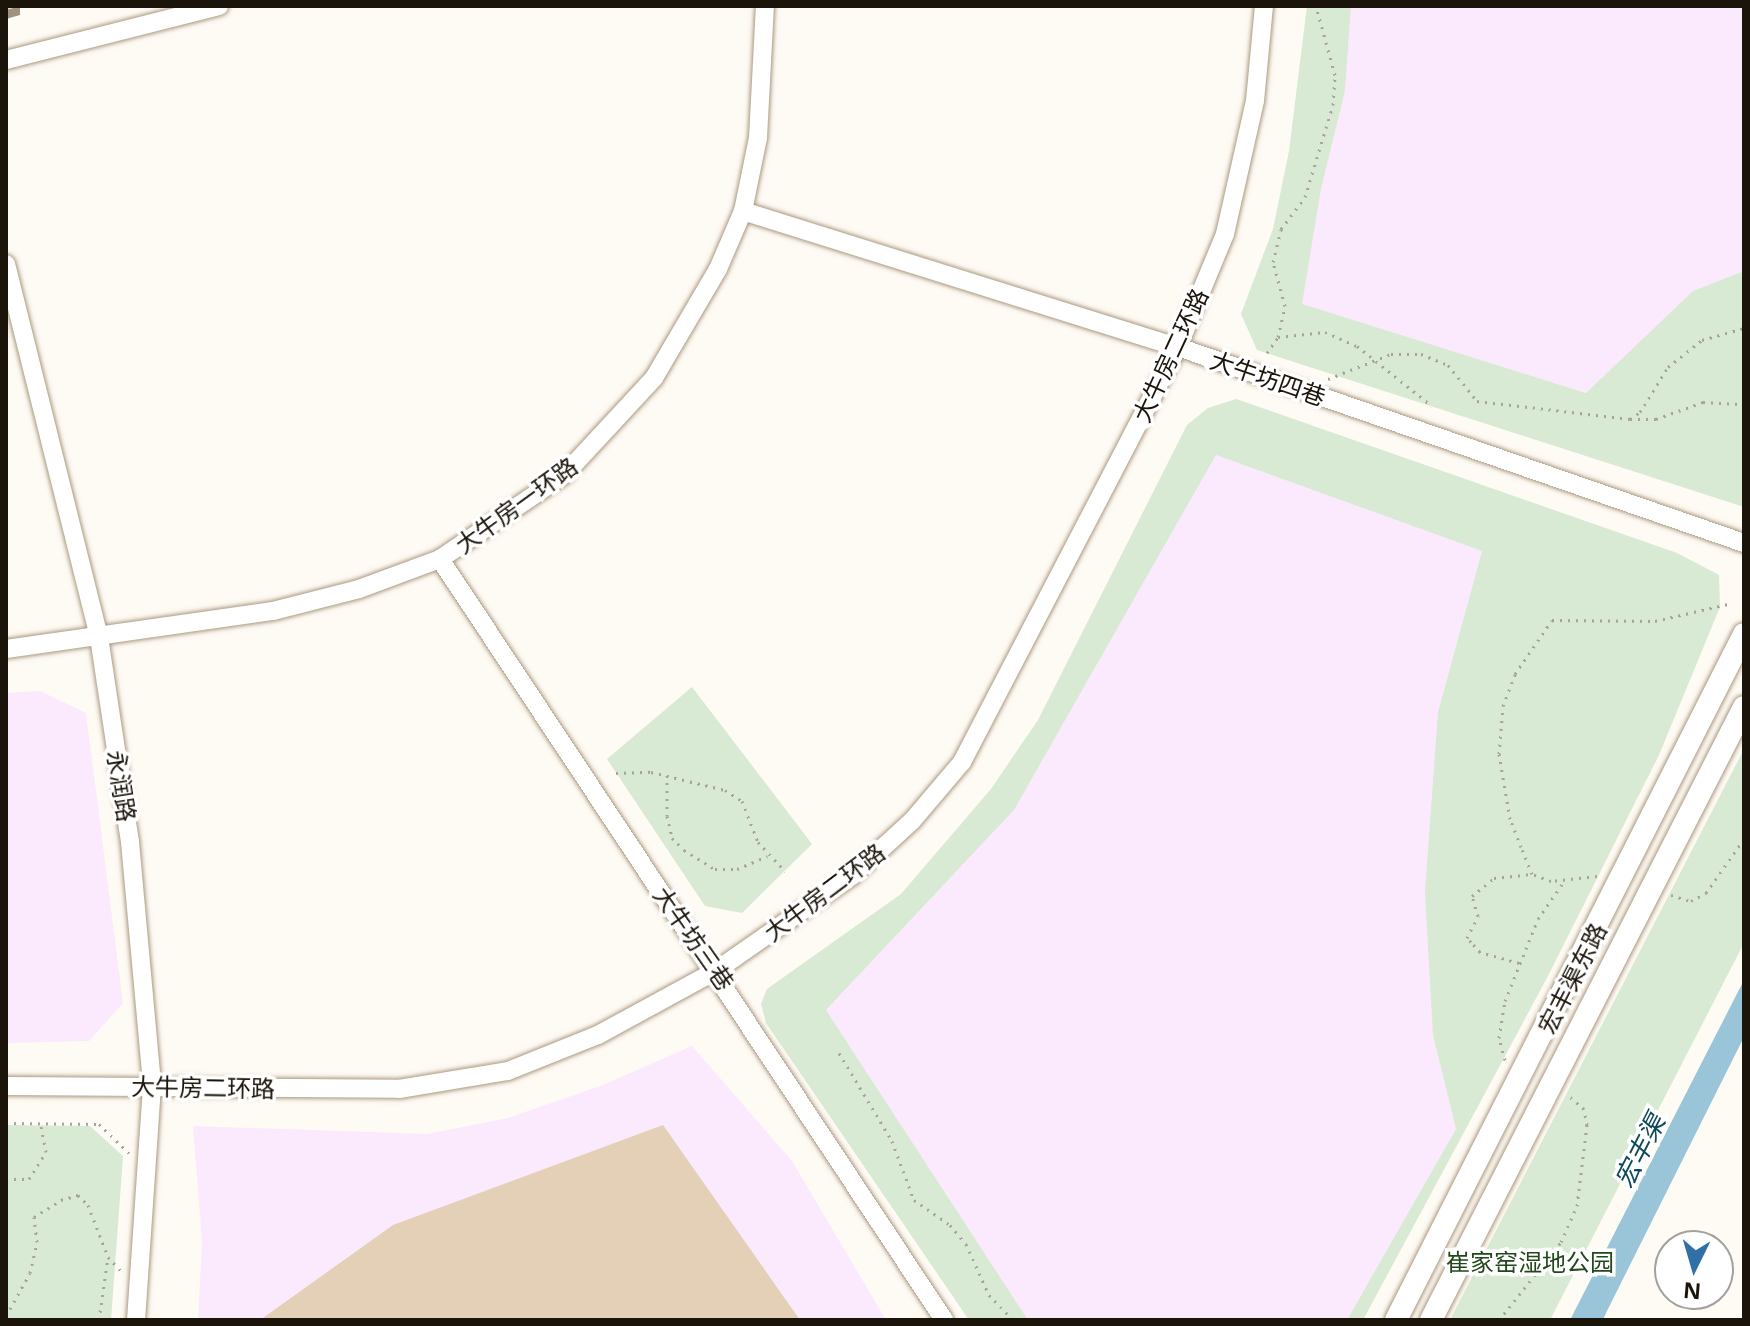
<!DOCTYPE html>
<meta charset="utf-8">
<style>
body{margin:0}
#map{position:relative;width:1750px;height:1326px;overflow:hidden;background:#fefaf4;font-family:"Noto Sans","Noto Sans SC",sans-serif}
div>[style]{position:absolute}
[style*='--x']{left:calc(var(--x)*1px);top:calc(var(--y)*1px);width:calc(var(--w)*1px);rotate:calc(var(--a)*1deg)}
.commercial>*{inset:0;background:#fbeafd}
.green>*{inset:0;background:#d8e9d4}
.water>*{inset:0;background:#9ac5d8}
.path>*{height:3px;margin-top:-1.5px;transform-origin:0;background:repeating-linear-gradient(90deg,#a9a39c 0 2px,transparent 0 8px)}
.roads{filter:drop-shadow(0 0 2px #ab997f) drop-shadow(0 0 2px #ab997f)}
.tertiary>*{height:18px;margin:-9px;padding:0 9px;transform-origin:9px;border-radius:9px;background:#fff}
.secondary>*{height:22px;margin:-11px;padding:0 11px;transform-origin:11px;border-radius:11px;background:#fff}
.shaded-wall>*{inset:0;background:#a0927f}
.building>*{inset:0;background:#e4d0b6}
span{translate:-50% -50%;white-space:nowrap;text-align:center;line-height:1.15;-webkit-text-stroke:7px #fff;paint-order:stroke}
.street-label{font-size:24px;color:#1b140a}
.park-label{font-size:24px;color:#22471b}
.water-label{font-size:26px;color:#0d485c;font-style:italic}
.frame{position:absolute;inset:0;border:8px solid #1b140a;pointer-events:none}
.north{position:absolute;left:1654px;top:1230px;width:80px;height:80px;box-sizing:border-box;background:#fff;border:2px solid #a4a19d;border-radius:50%;rotate:185deg;font-size:22px;font-weight:700;line-height:32px;text-align:center;color:#1b140a}
.north::after{content:'';display:block;margin:auto;width:28px;height:36px;background:#2f70a6;clip-path:polygon(50% 0,100% 100%,50% 72%,0 100%)}
</style>
<div id="map">
<div class="commercial">
<div style="clip-path:polygon(1351px 6px,1744px 6px,1744px 271px,1693px 291px,1587px 393px,1301px 305px,1321px 189px,1345px 91px)"></div>
<div style="clip-path:polygon(1216px 455px,1482px 551px,1438px 712px,1433px 1035px,1456px 1129px,1347px 1320px,1028px 1320px,826px 1010px,1014px 810px)"></div>
<div style="clip-path:polygon(40px 691px,86px 713px,123px 1003px,89px 1041px,6px 1043px,6px 693px)"></div>
<div style="clip-path:polygon(692px 1046px,792px 1161px,886px 1320px,198px 1320px,202px 1242px,193px 1126px,427px 1134px,508px 1118px,603px 1085px)"></div>
</div>
<div class="green">
<div style="clip-path:polygon(1307px 6px,1351px 6px,1345px 91px,1321px 189px,1302px 304px,1586px 393px,1693px 291px,1744px 271px,1744px 507px,1257px 350px,1241px 314px,1273px 229px,1289px 151px)"></div>
<div style="clip-path:polygon(1236px 399px,1677px 553px,1719px 575px,1720px 607px,1659px 755px,1548px 976px,1363px 1320px,1347px 1320px,1456px 1129px,1433px 1035px,1425px 892px,1438px 712px,1482px 551px,1216px 455px,1014px 810px,826px 1010px,1028px 1320px,969px 1320px,766px 1023px,761px 1004px,767px 989px,901px 894px,991px 789px,1038px 720px,1187px 425px,1208px 408px)"></div>
<div style="clip-path:polygon(692px 687px,812px 844px,742px 913px,705px 906px,607px 759px)"></div>
<div style="clip-path:polygon(1744px 749px,1744px 943px,1550px 1320px,1450px 1320px)"></div>
<div style="clip-path:polygon(6px 1125px,90px 1126px,123px 1156px,111px 1320px,6px 1320px)"></div>
</div>
<div class="water">
<div style="clip-path:polygon(1744px 980px,1744px 1037px,1606px 1313px,1603px 1320px,1570px 1320px)"></div>
</div>
<div class="path">
<div style="--x:1278;--y:337;--w:32;--a:-77"></div>
<div style="--x:1285;--y:306;--w:46;--a:-105.3"></div>
<div style="--x:1273;--y:262;--w:34;--a:-76"></div>
<div style="--x:1281;--y:229;--w:40;--a:-53"></div>
<div style="--x:1305;--y:197;--w:96;--a:-73.1"></div>
<div style="--x:1333;--y:105;--w:30;--a:-86"></div>
<div style="--x:1335;--y:75;--w:72;--a:-105.4"></div>
<div style="--x:1267;--y:353;--w:19;--a:-55"></div>
<div style="--x:1278;--y:337;--w:47;--a:-6.1"></div>
<div style="--x:1325;--y:332;--w:35;--a:24"></div>
<div style="--x:1357;--y:346;--w:96;--a:38.7"></div>
<div style="--x:1328;--y:379;--w:68;--a:-21.6"></div>
<div style="--x:1391;--y:354;--w:30;--a:0"></div>
<div style="--x:1421;--y:354;--w:29;--a:22"></div>
<div style="--x:1448;--y:365;--w:46;--a:51.1"></div>
<div style="--x:1477;--y:401;--w:154;--a:6.7"></div>
<div style="--x:1630;--y:419;--w:12;--a:-35"></div>
<div style="--x:1640;--y:412;--w:53;--a:-58.1"></div>
<div style="--x:1668;--y:367;--w:43;--a:-38.5"></div>
<div style="--x:1702;--y:340;--w:44;--a:-15.9"></div>
<div style="--x:1630;--y:419;--w:26;--a:0"></div>
<div style="--x:1656;--y:419;--w:50;--a:-19.9"></div>
<div style="--x:1703;--y:402;--w:36;--a:3"></div>
<div style="--x:616;--y:773;--w:35;--a:-2"></div>
<div style="--x:651;--y:772;--w:76;--a:13.7"></div>
<div style="--x:725;--y:790;--w:20;--a:33"></div>
<div style="--x:742;--y:801;--w:44;--a:68.7"></div>
<div style="--x:758;--y:842;--w:40;--a:47"></div>
<div style="--x:667;--y:775;--w:41;--a:90"></div>
<div style="--x:667;--y:816;--w:23;--a:77"></div>
<div style="--x:672;--y:838;--w:17;--a:45"></div>
<div style="--x:684;--y:850;--w:36;--a:32"></div>
<div style="--x:715;--y:869;--w:22;--a:0"></div>
<div style="--x:737;--y:869;--w:33;--a:-23"></div>
<div style="--x:1597;--y:876;--w:46;--a:173.8"></div>
<div style="--x:1551;--y:881;--w:20;--a:-160"></div>
<div style="--x:1532;--y:874;--w:29;--a:-112"></div>
<div style="--x:1521;--y:847;--w:30;--a:-111"></div>
<div style="--x:1510;--y:819;--w:66;--a:-99.6"></div>
<div style="--x:1499;--y:754;--w:48;--a:-85.2"></div>
<div style="--x:1503;--y:706;--w:34;--a:-69"></div>
<div style="--x:1515;--y:674;--w:65;--a:-55.6"></div>
<div style="--x:1552;--y:620;--w:103;--a:0.6"></div>
<div style="--x:1655;--y:621;--w:75;--a:-13.1"></div>
<div style="--x:1671;--y:895;--w:21;--a:17"></div>
<div style="--x:1691;--y:901;--w:17;--a:-28"></div>
<div style="--x:1706;--y:893;--w:66;--a:-54.9"></div>
<div style="--x:1519;--y:963;--w:41;--a:-164.2"></div>
<div style="--x:1480;--y:952;--w:13;--a:-132"></div>
<div style="--x:1471;--y:942;--w:6;--a:-135"></div>
<div style="--x:1467;--y:938;--w:25;--a:-63"></div>
<div style="--x:1478;--y:916;--w:21;--a:-107"></div>
<div style="--x:1472;--y:896;--w:28;--a:-39"></div>
<div style="--x:1494;--y:878;--w:37;--a:-6"></div>
<div style="--x:839;--y:1053;--w:103;--a:58.9"></div>
<div style="--x:892;--y:1141;--w:63;--a:69.6"></div>
<div style="--x:914;--y:1200;--w:44;--a:34.8"></div>
<div style="--x:950;--y:1225;--w:25;--a:50"></div>
<div style="--x:966;--y:1244;--w:56;--a:65.7"></div>
<div style="--x:989;--y:1295;--w:35;--a:46"></div>
<div style="--x:1505;--y:1060;--w:23;--a:-105"></div>
<div style="--x:1499;--y:1038;--w:37;--a:-81"></div>
<div style="--x:1505;--y:1001;--w:88;--a:-68.1"></div>
<div style="--x:1538;--y:919;--w:47;--a:-55.3"></div>
<div style="--x:6;--y:1123;--w:93;--a:0.6"></div>
<div style="--x:99;--y:1124;--w:43;--a:44.1"></div>
<div style="--x:6;--y:1179;--w:23;--a:0"></div>
<div style="--x:29;--y:1179;--w:32;--a:-58"></div>
<div style="--x:46;--y:1152;--w:26;--a:-101"></div>
<div style="--x:6;--y:1316;--w:49;--a:-60.8"></div>
<div style="--x:30;--y:1273;--w:32;--a:-77"></div>
<div style="--x:37;--y:1242;--w:25;--a:-97"></div>
<div style="--x:34;--y:1217;--w:32;--a:-32"></div>
<div style="--x:61;--y:1200;--w:18;--a:-16"></div>
<div style="--x:78;--y:1195;--w:14;--a:45"></div>
<div style="--x:88;--y:1205;--w:56;--a:69"></div>
<div style="--x:108;--y:1257;--w:18;--a:47"></div>
<div style="--x:99;--y:1320;--w:64;--a:-81.9"></div>
<div style="--x:1499;--y:1320;--w:100;--a:-51.5"></div>
<div style="--x:1561;--y:1242;--w:39;--a:-66"></div>
<div style="--x:1577;--y:1206;--w:82;--a:-83"></div>
<div style="--x:1587;--y:1125;--w:16;--a:-101"></div>
<div style="--x:1584;--y:1109;--w:23;--a:-139"></div>
</div>
<div class="roads">
<div class="tertiary">
<div style="--x:6;--y:60;--w:220;--a:-14.2"></div>
<div style="--x:743;--y:211;--w:456;--a:17.4"></div>
<div style="--x:1178;--y:347;--w:599;--a:19.1"></div>
<div style="--x:6;--y:264;--w:384;--a:76"></div>
<div style="--x:99;--y:637;--w:207;--a:81.4"></div>
<div style="--x:130;--y:842;--w:245;--a:84.8"></div>
<div style="--x:152;--y:1086;--w:235;--a:93.9"></div>
<div style="--x:440;--y:559;--w:913;--a:56.48"></div>
<div style="--x:6;--y:649;--w:270;--a:-8.1"></div>
<div style="--x:273;--y:611;--w:89;--a:-14.3"></div>
<div style="--x:359;--y:589;--w:86;--a:-20.3"></div>
<div style="--x:440;--y:559;--w:151;--a:-34.2"></div>
<div style="--x:565;--y:474;--w:131;--a:-47.2"></div>
<div style="--x:654;--y:378;--w:126;--a:-59.6"></div>
<div style="--x:718;--y:269;--w:63;--a:-66.7"></div>
<div style="--x:743;--y:211;--w:75;--a:-78.4"></div>
<div style="--x:758;--y:138;--w:132;--a:-87"></div>
<div style="--x:6;--y:1086;--w:393;--a:0.4"></div>
<div style="--x:399;--y:1089;--w:110;--a:-9.4"></div>
<div style="--x:508;--y:1071;--w:97;--a:-21.8"></div>
<div style="--x:598;--y:1035;--w:136;--a:-28.6"></div>
<div style="--x:717;--y:970;--w:166;--a:-34.9"></div>
<div style="--x:853;--y:875;--w:80;--a:-42.5"></div>
<div style="--x:912;--y:821;--w:77;--a:-49.7"></div>
<div style="--x:962;--y:762;--w:468;--a:-62.5"></div>
<div style="--x:1178;--y:347;--w:122;--a:-67.4"></div>
<div style="--x:1225;--y:234;--w:136;--a:-77.3"></div>
<div style="--x:1255;--y:101;--w:95;--a:-84.6"></div>
</div>
<div class="secondary">
<div style="--x:1396;--y:1320;--w:769;--a:-63.1"></div>
<div style="--x:1431;--y:1320;--w:688;--a:-62.95"></div>
</div>
</div>
<div class="shaded-wall">
<div style="clip-path:polygon(20px 6px,20px 15px,6px 19px,6px 10px)"></div>
</div>
<div class="building">
<div style="clip-path:polygon(6px 6px,19px 6px,6px 10px)"></div>
<div style="clip-path:polygon(663px 1125px,800px 1320px,260px 1320px,393px 1225px)"></div>
</div>
<div class="street-label">
<span style="left:1170px;top:355px;rotate:-65deg">大牛房二环路</span>
<span style="left:1268px;top:378px;rotate:19deg">大牛坊四巷</span>
<span style="left:516px;top:505px;rotate:-36deg">大牛房一环路</span>
<span style="left:122px;top:786px;rotate:81deg">永润路</span>
<span style="left:824px;top:892px;rotate:-37deg">大牛房二环路</span>
<span style="left:694px;top:938px;rotate:55deg">大牛坊三巷</span>
<span style="left:1572px;top:978px;rotate:-63deg">宏丰渠东路</span>
<span style="left:203px;top:1087px;rotate:1deg">大牛房二环路</span>
</div>
<div class="park-label">
<span style="left:1530px;top:1262px">崔家窑湿地公园</span>
</div>
<div class="water-label">
<span style="left:1640px;top:1151px;rotate:-63deg">宏丰渠</span>
</div>
<div class="frame"></div>
<div class="north">N</div>
</div>
